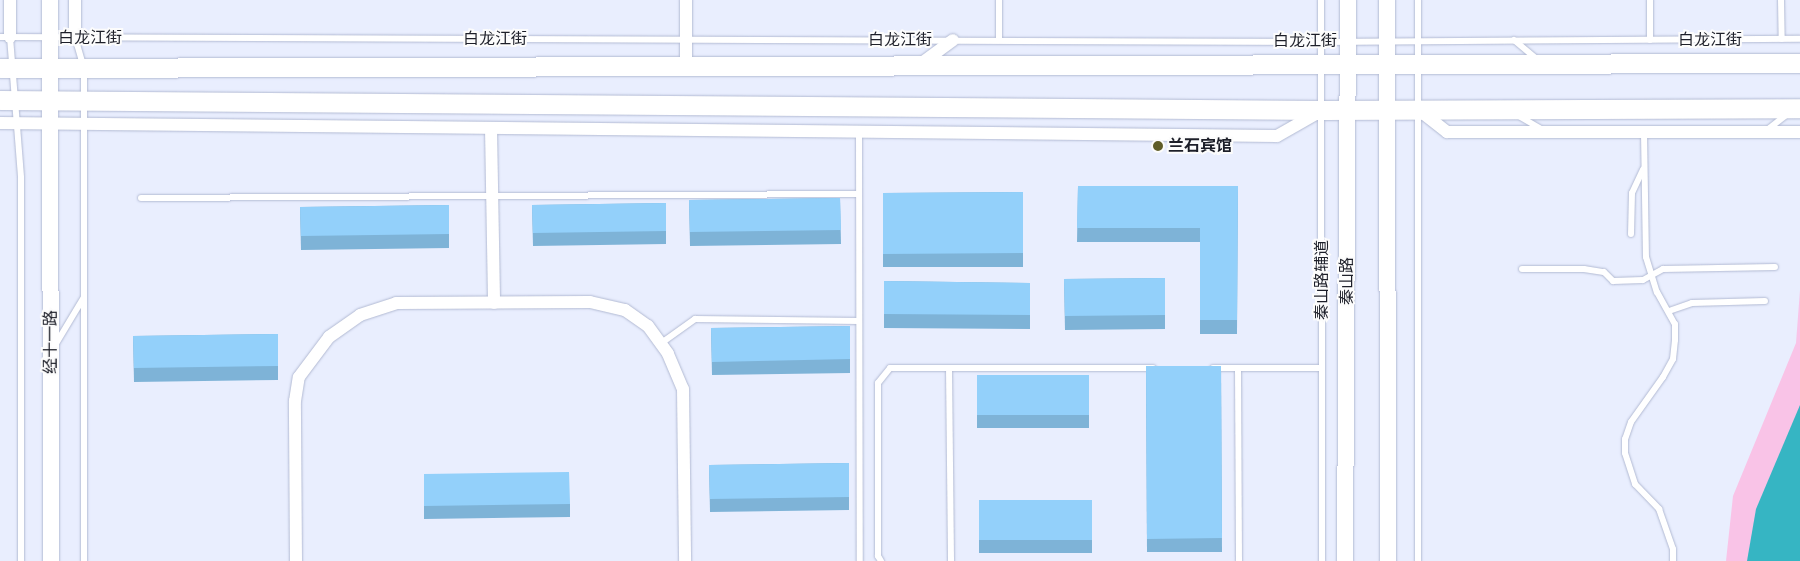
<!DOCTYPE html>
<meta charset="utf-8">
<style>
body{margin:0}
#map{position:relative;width:1800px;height:561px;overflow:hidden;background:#e9eefe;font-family:Arial,"Noto Sans SC",sans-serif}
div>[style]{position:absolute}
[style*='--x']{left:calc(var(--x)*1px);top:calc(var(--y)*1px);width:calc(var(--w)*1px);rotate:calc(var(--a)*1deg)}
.green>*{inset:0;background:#f9c3e7}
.water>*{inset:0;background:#36b5c3}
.roads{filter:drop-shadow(0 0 1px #b2bad3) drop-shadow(0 0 1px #b2bad3)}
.service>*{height:6px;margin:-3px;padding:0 3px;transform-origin:3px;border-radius:3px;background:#fff}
.minor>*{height:12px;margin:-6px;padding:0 6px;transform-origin:6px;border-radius:6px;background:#fff}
.tertiary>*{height:16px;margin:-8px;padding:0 8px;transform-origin:8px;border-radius:8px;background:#fff}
.secondary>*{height:19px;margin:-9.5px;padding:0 9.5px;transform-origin:9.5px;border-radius:9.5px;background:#fff}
.wall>*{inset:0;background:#7eb3d7}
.building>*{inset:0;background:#93d0fa}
.dots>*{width:14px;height:14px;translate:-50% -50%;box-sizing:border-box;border:2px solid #fcfcfc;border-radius:50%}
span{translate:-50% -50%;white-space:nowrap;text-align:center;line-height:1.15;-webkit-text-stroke:4px #fcfcfc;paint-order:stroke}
.street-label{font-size:16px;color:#1d1f29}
.poi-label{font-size:16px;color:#1d1f29;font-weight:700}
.left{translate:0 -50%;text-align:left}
</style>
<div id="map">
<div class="green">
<div style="clip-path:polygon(1800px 290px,1800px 561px,1726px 561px,1733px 496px,1796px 343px)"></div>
</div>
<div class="water">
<div style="clip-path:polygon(1800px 405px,1800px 561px,1747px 561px,1756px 509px)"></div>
</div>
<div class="roads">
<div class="service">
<div style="--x:999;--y:0;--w:40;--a:90"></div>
<div style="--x:1321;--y:0;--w:561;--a:89.9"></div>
<div style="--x:1418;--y:0;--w:561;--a:90"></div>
<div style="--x:1650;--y:0;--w:40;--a:90"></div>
<div style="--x:1781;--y:0;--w:39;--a:89"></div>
<div style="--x:0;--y:37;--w:1321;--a:0.22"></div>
<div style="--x:1321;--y:42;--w:479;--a:-0.4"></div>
<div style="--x:10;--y:37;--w:141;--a:85.5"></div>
<div style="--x:21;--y:178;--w:383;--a:90"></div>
<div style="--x:75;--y:37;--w:32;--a:74"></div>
<div style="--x:84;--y:68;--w:493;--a:90"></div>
<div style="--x:1514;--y:40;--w:30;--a:40"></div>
<div style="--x:1517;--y:115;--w:30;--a:30"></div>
<div style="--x:1767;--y:130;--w:28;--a:-38"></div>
<div style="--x:859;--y:132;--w:429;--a:89.9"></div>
<div style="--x:1644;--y:132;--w:125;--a:89.1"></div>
<div style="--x:1646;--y:257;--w:37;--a:73"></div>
<div style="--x:1657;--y:292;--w:37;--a:61"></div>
<div style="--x:1675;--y:324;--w:16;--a:90"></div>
<div style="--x:1675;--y:340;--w:19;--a:96"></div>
<div style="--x:1673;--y:359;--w:21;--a:119"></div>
<div style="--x:1663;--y:377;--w:55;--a:125.4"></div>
<div style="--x:1631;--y:422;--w:18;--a:109"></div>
<div style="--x:1625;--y:439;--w:14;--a:90"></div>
<div style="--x:1625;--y:453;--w:33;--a:72"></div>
<div style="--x:1635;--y:484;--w:35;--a:46"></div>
<div style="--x:1659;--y:509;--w:42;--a:70.7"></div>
<div style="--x:1673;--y:549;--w:12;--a:90"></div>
<div style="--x:141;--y:198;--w:718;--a:-0.32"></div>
<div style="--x:1631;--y:234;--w:41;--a:-88.6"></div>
<div style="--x:1632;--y:193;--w:26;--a:-65"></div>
<div style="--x:1522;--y:269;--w:62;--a:0"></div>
<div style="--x:1584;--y:269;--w:20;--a:9"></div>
<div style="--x:1604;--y:272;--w:13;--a:45"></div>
<div style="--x:1613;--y:281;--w:30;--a:-2"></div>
<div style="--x:1643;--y:280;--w:23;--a:-29"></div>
<div style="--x:1663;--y:269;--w:112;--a:-1"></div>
<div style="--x:1669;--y:311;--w:24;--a:-19"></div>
<div style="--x:1692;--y:303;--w:73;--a:-1.6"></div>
<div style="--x:660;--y:344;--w:43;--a:-35.5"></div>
<div style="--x:695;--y:319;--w:164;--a:0.7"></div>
<div style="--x:54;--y:347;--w:58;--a:-59"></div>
<div style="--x:949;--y:368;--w:193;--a:89.4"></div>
<div style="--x:1213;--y:368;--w:109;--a:0"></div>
<div style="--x:1238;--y:368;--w:193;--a:89.7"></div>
<div style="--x:881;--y:561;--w:6;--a:-121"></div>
<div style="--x:878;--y:556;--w:173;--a:-90"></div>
<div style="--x:878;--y:383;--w:19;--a:-51"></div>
<div style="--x:890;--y:368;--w:263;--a:0"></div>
</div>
<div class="minor">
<div style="--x:75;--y:0;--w:37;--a:90"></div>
<div style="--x:686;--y:0;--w:67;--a:90"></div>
<div style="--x:10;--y:37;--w:37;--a:-90"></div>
<div style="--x:919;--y:65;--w:42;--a:-36.3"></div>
<div style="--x:1419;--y:110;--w:36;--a:38"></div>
<div style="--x:1447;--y:132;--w:353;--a:0"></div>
<div style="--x:0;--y:123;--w:1277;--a:0.58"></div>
<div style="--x:1277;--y:136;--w:51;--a:-29.6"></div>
<div style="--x:491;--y:128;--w:175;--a:89"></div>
<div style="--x:296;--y:561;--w:160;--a:-90.4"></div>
<div style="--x:295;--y:401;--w:24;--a:-81"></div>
<div style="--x:299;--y:377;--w:50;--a:-53.1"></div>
<div style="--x:329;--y:337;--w:38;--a:-35"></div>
<div style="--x:360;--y:315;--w:38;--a:-18"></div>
<div style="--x:396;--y:303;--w:194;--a:-0.3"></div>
<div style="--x:590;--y:302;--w:36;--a:13"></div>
<div style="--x:625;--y:310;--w:28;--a:35"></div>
<div style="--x:648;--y:326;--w:34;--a:54"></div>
<div style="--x:668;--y:354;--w:38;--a:67"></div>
<div style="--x:683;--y:389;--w:172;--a:89.3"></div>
</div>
<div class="tertiary">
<div style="--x:50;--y:0;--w:561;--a:89.9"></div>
<div style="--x:1387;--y:0;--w:561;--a:89.9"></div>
<div style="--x:1345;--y:561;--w:561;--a:-89.69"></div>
</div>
<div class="secondary">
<div style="--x:0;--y:68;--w:1800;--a:-0.16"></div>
<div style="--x:0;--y:100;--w:1322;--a:0.43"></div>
<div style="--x:1322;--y:110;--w:478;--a:-0.2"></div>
</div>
</div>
<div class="wall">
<div style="clip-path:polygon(1078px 186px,1238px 186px,1237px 334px,1200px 334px,1200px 242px,1077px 242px)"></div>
<div style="clip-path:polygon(1023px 192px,1023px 267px,883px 267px,883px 193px)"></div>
<div style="clip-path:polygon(840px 198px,841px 244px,690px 246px,689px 200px)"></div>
<div style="clip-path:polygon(666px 203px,666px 244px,533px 246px,532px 205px)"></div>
<div style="clip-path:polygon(449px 205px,449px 248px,301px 250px,300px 207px)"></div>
<div style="clip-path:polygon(1165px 278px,1165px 329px,1065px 330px,1064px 279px)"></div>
<div style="clip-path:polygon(884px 281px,1030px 283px,1030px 329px,884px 328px)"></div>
<div style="clip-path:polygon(850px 326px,850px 373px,712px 375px,711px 328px)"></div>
<div style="clip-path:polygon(278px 334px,278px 380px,134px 382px,133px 336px)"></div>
<div style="clip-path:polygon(1146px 366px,1221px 366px,1222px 552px,1147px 552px)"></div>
<div style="clip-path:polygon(977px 375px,1089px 375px,1089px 428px,977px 428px)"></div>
<div style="clip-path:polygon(849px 463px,849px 510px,710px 512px,709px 465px)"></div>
<div style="clip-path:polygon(424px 474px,570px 504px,570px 517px,424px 519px)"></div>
<div style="clip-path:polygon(979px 500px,1092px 500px,1092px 553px,979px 553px)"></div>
</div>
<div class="building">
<div style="clip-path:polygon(1078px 186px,1238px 186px,1237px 320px,1200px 320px,1200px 228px,1077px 228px)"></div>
<div style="clip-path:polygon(1023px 192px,1023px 253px,883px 254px,883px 193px)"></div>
<div style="clip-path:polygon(840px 198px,841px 230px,690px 232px,689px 200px)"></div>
<div style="clip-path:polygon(666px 203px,666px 231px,533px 233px,532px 205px)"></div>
<div style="clip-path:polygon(449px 205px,449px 234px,301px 236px,300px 207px)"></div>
<div style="clip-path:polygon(1165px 278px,1165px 315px,1065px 316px,1064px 279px)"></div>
<div style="clip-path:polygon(884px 281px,1030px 283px,1030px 315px,884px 314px)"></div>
<div style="clip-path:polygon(850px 326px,850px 359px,712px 362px,711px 328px)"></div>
<div style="clip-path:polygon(278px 334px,278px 366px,134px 368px,133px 336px)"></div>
<div style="clip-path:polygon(1146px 366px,1221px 366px,1222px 538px,1147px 539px)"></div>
<div style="clip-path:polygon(977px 375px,1089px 375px,1089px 415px,977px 415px)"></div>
<div style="clip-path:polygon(849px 463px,849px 497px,710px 499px,709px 465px)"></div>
<div style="clip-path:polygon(569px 472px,570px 504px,424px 506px,424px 474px)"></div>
<div style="clip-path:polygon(979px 500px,1092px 500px,1092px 540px,979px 540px)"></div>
</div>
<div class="dots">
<div style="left:1158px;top:146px;background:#5f5d29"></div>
</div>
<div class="street-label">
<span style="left:90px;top:38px">白龙江街</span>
<span style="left:495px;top:39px">白龙江街</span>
<span style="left:900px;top:40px">白龙江街</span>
<span style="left:1710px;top:40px">白龙江街</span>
<span style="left:1305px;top:41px">白龙江街</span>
<span style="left:1322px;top:280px;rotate:-90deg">秦山路辅道</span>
<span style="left:1347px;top:281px;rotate:-90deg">秦山路</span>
<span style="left:51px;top:342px;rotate:-90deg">经十一路</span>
</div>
<div class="poi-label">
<span class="left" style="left:1168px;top:146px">兰石宾馆</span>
</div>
</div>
